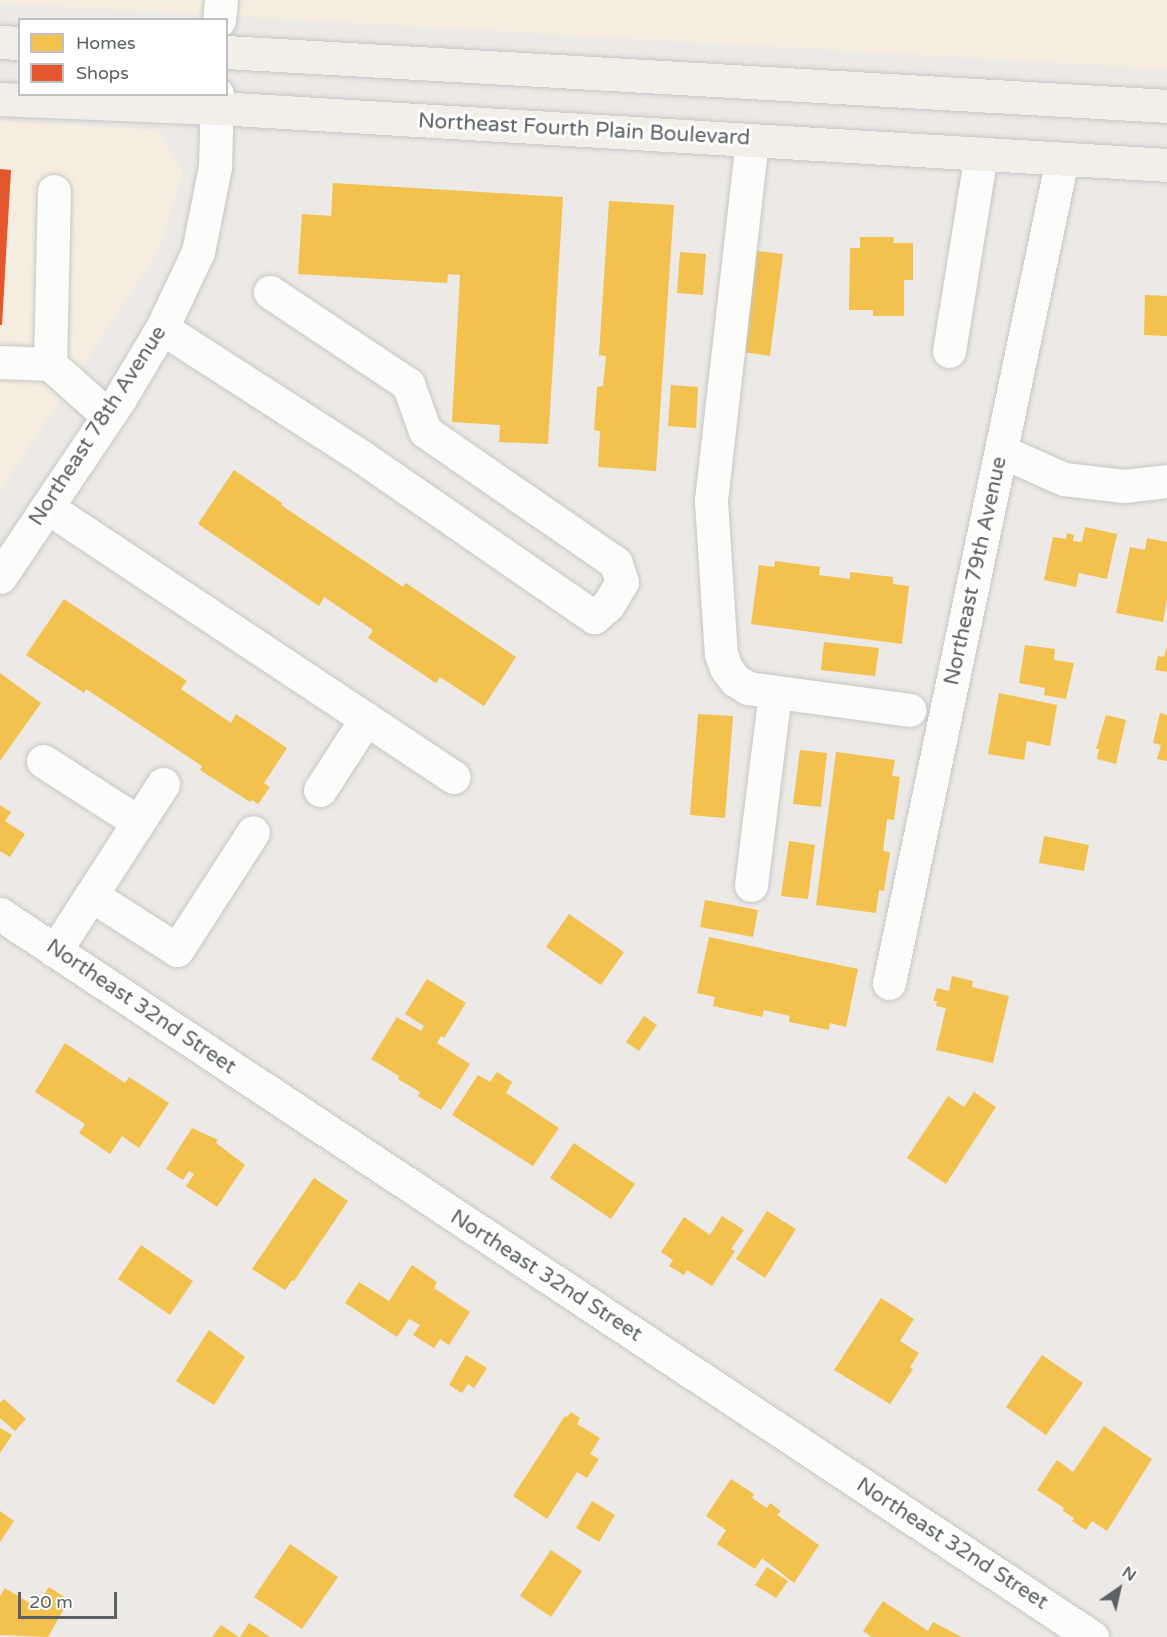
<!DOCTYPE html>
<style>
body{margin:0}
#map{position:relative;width:1167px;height:1637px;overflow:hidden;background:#ece9e6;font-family:"Varela Round",sans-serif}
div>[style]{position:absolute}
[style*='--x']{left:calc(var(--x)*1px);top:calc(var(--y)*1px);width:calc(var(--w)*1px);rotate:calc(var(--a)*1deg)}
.commercial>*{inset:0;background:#f5eddf}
.homes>*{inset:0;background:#f2c14e}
.shops>*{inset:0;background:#e4572e}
.roads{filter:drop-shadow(0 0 2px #c6c7c6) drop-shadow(0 0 2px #c6c7c6)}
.minor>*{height:33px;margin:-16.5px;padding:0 16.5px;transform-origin:16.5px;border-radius:16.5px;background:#fcfcfb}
.major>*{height:33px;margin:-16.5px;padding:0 16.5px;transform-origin:16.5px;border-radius:16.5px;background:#f2efe8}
span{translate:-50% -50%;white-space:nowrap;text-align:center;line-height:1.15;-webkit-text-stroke:6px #fff;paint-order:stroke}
.street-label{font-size:21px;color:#5c6164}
.legend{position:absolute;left:18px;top:18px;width:210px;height:78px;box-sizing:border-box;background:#fff;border:2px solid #bec0c1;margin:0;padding:8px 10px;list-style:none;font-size:18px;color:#5c6164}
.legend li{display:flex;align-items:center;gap:12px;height:30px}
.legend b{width:30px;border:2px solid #bec0c1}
.north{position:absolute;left:1089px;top:1559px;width:60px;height:60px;-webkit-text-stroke:4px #fff;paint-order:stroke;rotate:34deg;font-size:16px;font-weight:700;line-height:24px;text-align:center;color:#5c6164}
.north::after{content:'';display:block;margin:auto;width:21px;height:27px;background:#5c6164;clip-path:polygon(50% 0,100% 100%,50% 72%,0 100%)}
.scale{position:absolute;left:18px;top:1592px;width:99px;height:27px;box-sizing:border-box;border:3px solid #5c6164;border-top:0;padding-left:8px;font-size:18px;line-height:21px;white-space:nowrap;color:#5c6164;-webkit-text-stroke:4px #fff;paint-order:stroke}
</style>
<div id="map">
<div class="commercial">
<div style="clip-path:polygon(0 0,1167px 0,1167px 69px,0 3px)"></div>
<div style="clip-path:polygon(0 121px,157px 130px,183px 171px,158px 252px,0 490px)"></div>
</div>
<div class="homes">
<div style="clip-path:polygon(333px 183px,563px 197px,548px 444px,499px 442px,500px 425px,452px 422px,460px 275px,448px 274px,447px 283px,298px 274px,302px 214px,331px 216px)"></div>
<div style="clip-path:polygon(609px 201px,674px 205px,656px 471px,598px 467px,600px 431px,594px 430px,597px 387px,603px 386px,606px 356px,599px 355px)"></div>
<div style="clip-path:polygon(860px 237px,894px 237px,893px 243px,913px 243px,913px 280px,904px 280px,904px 316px,873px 316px,873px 310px,849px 310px,850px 248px,860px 248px)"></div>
<div style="clip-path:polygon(749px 250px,783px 254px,770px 356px,736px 351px)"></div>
<div style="clip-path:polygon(680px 252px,706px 254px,703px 295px,677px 293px)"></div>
<div style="clip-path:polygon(1145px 295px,1167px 296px,1167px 336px,1144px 335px)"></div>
<div style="clip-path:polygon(671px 385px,698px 387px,696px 428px,668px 426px)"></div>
<div style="clip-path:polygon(234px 470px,282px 503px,281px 505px,403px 587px,406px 583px,516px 657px,484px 706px,440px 677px,436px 683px,368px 638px,373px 630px,324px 597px,319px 606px,198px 524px)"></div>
<div style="clip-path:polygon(1085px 527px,1117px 534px,1107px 579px,1079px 573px,1076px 587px,1044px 580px,1053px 537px,1066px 539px,1067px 533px,1074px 535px,1073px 541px,1082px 542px)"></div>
<div style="clip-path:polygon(1147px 538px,1167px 542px,1167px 599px,1163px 622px,1116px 613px,1130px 547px,1145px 550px)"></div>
<div style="clip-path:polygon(775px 561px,820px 567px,819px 575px,850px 579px,850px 572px,893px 577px,893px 584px,909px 586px,902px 644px,751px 624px,759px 565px,774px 567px)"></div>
<div style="clip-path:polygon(64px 599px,187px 681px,181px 689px,231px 723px,236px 714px,287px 748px,264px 783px,270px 787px,258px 804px,252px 800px,250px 802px,200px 770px,202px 766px,86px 689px,84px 693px,26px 655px)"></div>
<div style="clip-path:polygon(824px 642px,879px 648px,875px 676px,821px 670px)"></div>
<div style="clip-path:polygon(1025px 645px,1055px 649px,1054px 660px,1074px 663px,1066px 699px,1044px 695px,1045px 688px,1019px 683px)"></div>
<div style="clip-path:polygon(1167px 647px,1167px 672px,1155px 670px,1158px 656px,1164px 657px)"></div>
<div style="clip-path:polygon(0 673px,41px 703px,0 761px)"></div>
<div style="clip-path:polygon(999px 693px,1057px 705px,1050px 746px,1027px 741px,1024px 760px,988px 754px)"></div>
<div style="clip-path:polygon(1160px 713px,1167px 715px,1167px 761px,1157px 759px,1161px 745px,1153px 743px)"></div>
<div style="clip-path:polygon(698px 714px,733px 716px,725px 818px,690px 815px)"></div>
<div style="clip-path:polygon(1106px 715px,1126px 720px,1116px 764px,1097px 759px,1099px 749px,1096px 749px)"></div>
<div style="clip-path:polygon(800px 750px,827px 753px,821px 807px,793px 804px)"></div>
<div style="clip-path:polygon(836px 752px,895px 760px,892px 776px,900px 777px,894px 820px,887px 819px,883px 851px,890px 852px,884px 891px,879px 890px,876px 913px,816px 905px)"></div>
<div style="clip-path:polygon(0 805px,11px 812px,5px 821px,25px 834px,10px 857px,0 851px)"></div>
<div style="clip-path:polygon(1044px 836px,1089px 845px,1084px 871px,1039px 863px)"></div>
<div style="clip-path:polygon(789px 841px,815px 845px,808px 899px,781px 896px)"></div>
<div style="clip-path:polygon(705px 900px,758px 910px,753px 937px,700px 927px)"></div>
<div style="clip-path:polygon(569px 914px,624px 952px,601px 985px,546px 947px)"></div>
<div style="clip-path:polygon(709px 937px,858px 969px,846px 1027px,830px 1023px,829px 1030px,789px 1022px,790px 1016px,764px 1010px,762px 1017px,713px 1006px,715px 997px,697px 993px)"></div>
<div style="clip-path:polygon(952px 976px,973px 981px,972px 987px,1009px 996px,993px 1063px,936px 1050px,946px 1008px,936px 1006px,937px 1001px,933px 1001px,937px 988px,949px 991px)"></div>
<div style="clip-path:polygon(427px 979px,466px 1003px,444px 1038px,441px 1036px,437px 1043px,470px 1064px,441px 1110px,418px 1096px,420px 1092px,398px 1079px,399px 1076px,371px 1059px,397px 1017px,421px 1031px,424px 1026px,405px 1014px)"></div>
<div style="clip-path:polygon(644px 1016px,657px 1025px,639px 1051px,626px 1042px)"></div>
<div style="clip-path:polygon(65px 1043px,125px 1083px,129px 1077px,169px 1103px,139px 1148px,122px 1136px,110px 1154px,79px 1133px,85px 1124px,35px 1092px)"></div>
<div style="clip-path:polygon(497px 1072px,512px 1082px,506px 1093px,559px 1128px,533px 1166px,452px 1115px,478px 1075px,490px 1082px)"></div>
<div style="clip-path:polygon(974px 1092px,996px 1107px,946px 1184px,907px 1158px,948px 1096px,964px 1107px)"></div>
<div style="clip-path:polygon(192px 1128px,218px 1140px,216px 1143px,245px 1165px,217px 1207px,186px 1186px,194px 1174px,189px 1171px,183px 1180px,166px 1169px)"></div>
<div style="clip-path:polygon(574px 1143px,635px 1184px,611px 1219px,550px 1178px)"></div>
<div style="clip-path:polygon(314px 1178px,348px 1201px,294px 1281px,292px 1280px,285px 1290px,252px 1269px)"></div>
<div style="clip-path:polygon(767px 1211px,796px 1229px,765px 1278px,736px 1259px)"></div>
<div style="clip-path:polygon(722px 1216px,744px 1230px,731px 1249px,735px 1251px,712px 1286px,687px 1270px,684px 1275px,669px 1266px,673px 1260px,661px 1252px,684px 1217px,710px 1235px)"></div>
<div style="clip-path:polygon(141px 1245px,193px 1281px,170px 1315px,118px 1279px)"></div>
<div style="clip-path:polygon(412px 1265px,437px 1282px,434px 1288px,470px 1312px,449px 1345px,440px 1339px,434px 1348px,413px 1335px,420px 1325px,409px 1319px,397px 1337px,345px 1303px,359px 1282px,389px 1301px)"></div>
<div style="clip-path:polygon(881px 1298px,914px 1319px,900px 1341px,919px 1353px,910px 1367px,913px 1369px,890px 1404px,834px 1370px)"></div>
<div style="clip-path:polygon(209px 1330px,245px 1357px,214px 1405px,176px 1381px)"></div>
<div style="clip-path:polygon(466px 1355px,487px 1368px,474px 1388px,468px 1384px,462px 1393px,449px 1385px)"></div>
<div style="clip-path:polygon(1042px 1355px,1083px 1383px,1046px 1435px,1006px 1407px)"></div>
<div style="clip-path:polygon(4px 1399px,26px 1419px,15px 1431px,0 1418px,0 1403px)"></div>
<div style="clip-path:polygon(571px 1412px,580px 1418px,577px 1424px,600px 1438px,590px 1454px,599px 1459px,587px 1478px,577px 1472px,547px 1519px,513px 1496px,565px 1416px,567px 1417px)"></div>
<div style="clip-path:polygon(1104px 1426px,1152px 1459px,1107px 1531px,1092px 1521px,1086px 1530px,1072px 1521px,1074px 1518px,1063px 1511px,1064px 1508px,1037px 1490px,1057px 1460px,1073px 1472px)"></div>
<div style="clip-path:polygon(0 1428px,12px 1435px,0 1453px)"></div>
<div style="clip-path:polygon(731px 1479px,754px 1494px,752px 1498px,767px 1508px,770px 1503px,781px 1511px,777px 1515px,819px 1545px,794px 1583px,762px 1558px,755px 1569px,717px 1544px,726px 1530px,706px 1516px)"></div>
<div style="clip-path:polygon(592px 1501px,615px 1515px,599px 1542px,576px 1528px)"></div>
<div style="clip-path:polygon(0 1511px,14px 1521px,0 1542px)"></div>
<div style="clip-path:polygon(290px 1544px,338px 1577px,302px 1629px,254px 1597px)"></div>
<div style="clip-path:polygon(551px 1550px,582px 1571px,551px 1617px,520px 1596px)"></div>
<div style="clip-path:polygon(767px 1567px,788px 1581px,776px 1598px,755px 1585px)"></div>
<div style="clip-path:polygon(49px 1587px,69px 1600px,48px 1637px,0 1635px,0 1596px,5px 1588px,36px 1607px)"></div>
<div style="clip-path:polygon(883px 1601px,928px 1631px,933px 1622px,962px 1637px,872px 1637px,863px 1631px)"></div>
<div style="clip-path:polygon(249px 1623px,270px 1637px,240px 1637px)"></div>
<div style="clip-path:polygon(221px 1625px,239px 1637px,212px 1637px)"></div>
</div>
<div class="shops">
<div style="clip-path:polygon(0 169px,11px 170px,2px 325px,0 325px)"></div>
</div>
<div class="roads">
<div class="minor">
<div style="--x:219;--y:20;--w:20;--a:-84"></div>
<div style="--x:752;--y:140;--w:363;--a:96.5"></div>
<div style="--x:711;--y:501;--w:153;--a:86.3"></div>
<div style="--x:721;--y:654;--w:15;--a:70"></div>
<div style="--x:726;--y:668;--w:15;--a:53"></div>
<div style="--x:735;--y:680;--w:15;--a:32"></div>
<div style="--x:748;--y:688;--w:163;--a:7.7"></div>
<div style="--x:162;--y:328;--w:238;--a:32.8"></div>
<div style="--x:362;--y:457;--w:282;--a:34.6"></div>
<div style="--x:594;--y:617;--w:18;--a:-41"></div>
<div style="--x:608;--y:605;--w:27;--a:-59"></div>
<div style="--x:622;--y:582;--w:20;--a:-108"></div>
<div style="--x:616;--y:563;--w:232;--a:-145.4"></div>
<div style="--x:425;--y:431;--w:50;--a:-109.9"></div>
<div style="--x:408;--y:384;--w:166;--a:-146.3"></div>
<div style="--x:949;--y:351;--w:200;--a:-80.8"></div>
<div style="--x:0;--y:362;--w:50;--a:2.3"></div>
<div style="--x:50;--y:364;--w:78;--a:41.9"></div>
<div style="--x:50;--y:364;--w:173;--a:-88.7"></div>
<div style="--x:1001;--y:451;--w:69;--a:24"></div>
<div style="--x:1064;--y:479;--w:60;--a:6.7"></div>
<div style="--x:1124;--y:486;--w:43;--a:-6.6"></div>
<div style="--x:47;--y:507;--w:488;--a:33.6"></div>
<div style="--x:0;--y:577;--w:213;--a:-56.1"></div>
<div style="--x:119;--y:400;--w:84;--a:-59.2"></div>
<div style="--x:162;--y:328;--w:84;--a:-64.7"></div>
<div style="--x:198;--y:252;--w:87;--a:-78.7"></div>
<div style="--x:215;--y:167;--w:73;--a:-88.4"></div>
<div style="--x:43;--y:761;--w:113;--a:32.7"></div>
<div style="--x:320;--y:790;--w:85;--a:-57.1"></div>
<div style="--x:751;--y:885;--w:193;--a:-82.9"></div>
<div style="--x:91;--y:895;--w:102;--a:32.6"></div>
<div style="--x:177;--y:950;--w:140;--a:-57.2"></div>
<div style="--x:0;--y:914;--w:1310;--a:33.51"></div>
<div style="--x:55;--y:951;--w:199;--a:-57.1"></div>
<div style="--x:889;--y:983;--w:842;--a:-78.14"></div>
</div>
<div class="major">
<div style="--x:0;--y:42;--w:20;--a:3"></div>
<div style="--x:226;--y:52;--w:943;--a:3.28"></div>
<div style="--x:0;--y:99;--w:217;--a:2.4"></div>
<div style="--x:217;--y:108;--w:952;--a:3.43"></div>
</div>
</div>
<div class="street-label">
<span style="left:584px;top:130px;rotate:3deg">Northeast Fourth Plain Boulevard</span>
<span style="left:98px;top:426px;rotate:-57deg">Northeast 78th Avenue</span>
<span style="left:976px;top:571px;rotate:-78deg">Northeast 79th Avenue</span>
<span style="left:141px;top:1007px;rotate:34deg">Northeast 32nd Street</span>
<span style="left:546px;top:1276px;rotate:33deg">Northeast 32nd Street</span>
<span style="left:952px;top:1544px;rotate:33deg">Northeast 32nd Street</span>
</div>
<ul class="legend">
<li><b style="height:16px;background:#f2c14e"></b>Homes</li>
<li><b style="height:16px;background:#e4572e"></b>Shops</li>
</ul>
<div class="north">N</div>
<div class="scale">20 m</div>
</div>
